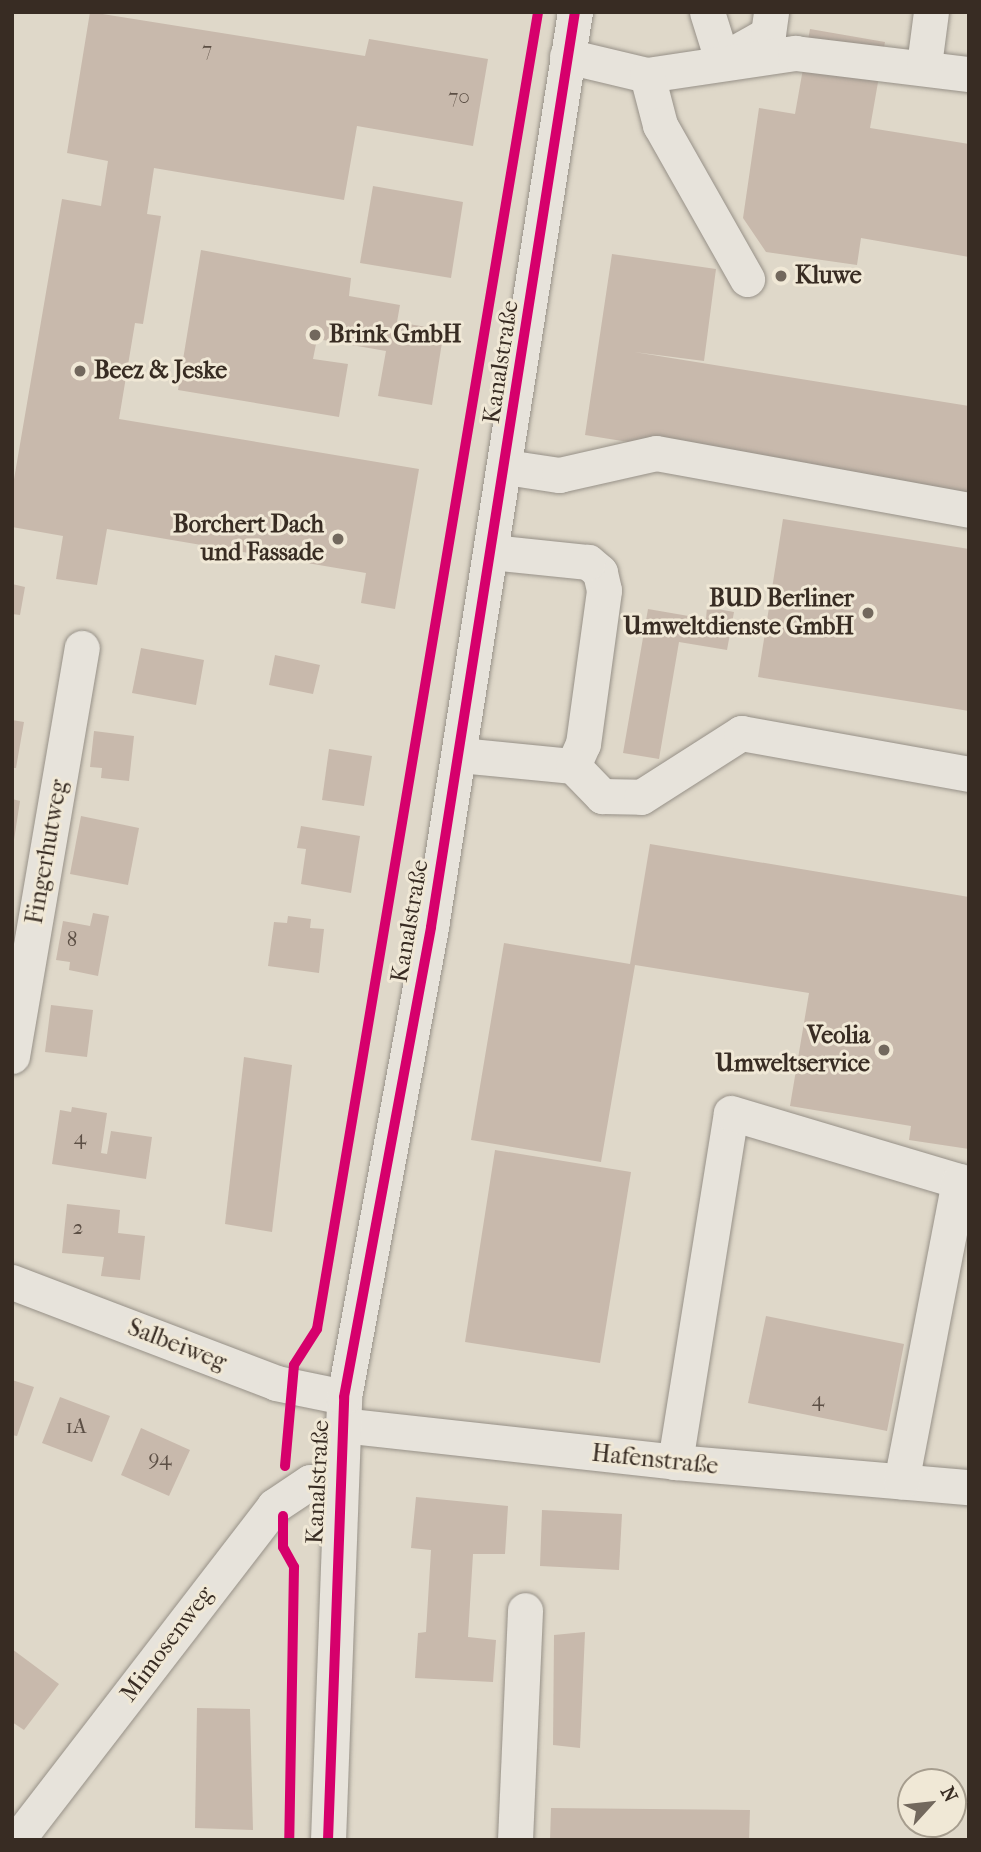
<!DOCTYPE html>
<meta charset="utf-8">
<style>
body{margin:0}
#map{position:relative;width:981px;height:1852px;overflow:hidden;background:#dfd8c9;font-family:"IM FELL French Canon",serif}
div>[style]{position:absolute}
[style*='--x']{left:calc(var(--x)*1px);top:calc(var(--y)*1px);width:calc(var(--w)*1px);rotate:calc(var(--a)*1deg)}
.building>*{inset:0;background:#c8b9ac}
.roads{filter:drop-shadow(0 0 2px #979188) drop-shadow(0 0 2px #979188)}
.minor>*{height:35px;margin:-17.5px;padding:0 17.5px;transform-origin:17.5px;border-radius:17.5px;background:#e7e3db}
.cycleway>*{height:10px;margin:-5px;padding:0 5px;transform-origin:5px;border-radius:5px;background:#d6006c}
.dots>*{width:19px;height:19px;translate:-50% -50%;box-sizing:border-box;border:4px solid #f0e8d6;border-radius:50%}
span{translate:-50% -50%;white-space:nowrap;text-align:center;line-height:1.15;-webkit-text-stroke:6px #f0e8d6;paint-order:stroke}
.number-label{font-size:21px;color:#5c4f45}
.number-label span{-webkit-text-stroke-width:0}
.poi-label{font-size:24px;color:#382c23;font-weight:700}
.left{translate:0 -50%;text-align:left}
.right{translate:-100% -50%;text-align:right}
.street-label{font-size:24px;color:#382c23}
.frame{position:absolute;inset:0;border:14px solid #382c23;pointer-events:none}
.north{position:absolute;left:897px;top:1768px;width:70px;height:70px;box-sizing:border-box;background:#f0e8d6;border:2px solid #a69d8e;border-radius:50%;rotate:63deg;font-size:19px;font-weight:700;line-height:28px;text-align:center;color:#382c23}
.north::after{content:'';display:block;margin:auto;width:24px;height:32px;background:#72685d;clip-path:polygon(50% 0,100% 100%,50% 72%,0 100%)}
</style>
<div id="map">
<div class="building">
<div style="clip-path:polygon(90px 12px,365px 56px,369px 39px,488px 59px,473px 146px,357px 126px,344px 200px,154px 168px,147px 214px,161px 216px,143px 324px,135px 323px,119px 419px,419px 469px,395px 609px,361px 603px,366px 573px,107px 529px,97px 585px,56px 579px,63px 536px,12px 527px,12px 491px,62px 199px,101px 206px,108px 161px,67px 153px)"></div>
<div style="clip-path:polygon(810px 29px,885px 42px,870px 128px,969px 144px,969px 257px,861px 238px,857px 265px,766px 252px,743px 218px,759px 108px,795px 114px)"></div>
<div style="clip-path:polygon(373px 186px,463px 202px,451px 278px,360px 263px)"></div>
<div style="clip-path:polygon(201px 250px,351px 278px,349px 296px,400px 305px,397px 322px,444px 330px,432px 405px,378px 396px,386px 351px,317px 339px,313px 359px,348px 364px,339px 417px,178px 390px)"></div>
<div style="clip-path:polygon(612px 254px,716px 269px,704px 361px,634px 352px,969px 406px,969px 497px,585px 435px)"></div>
<div style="clip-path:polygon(783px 519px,969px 549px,969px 711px,758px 677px)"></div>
<div style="clip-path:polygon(12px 584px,25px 587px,20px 615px,12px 614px)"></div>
<div style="clip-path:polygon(707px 607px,734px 612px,727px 650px,679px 642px,659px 759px,623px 753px,648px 609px,706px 619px)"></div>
<div style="clip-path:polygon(141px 648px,204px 660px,196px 705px,132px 693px)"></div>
<div style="clip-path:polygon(275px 655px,320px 665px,313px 694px,269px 685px)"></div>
<div style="clip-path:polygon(12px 720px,24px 722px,16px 768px,12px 768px)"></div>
<div style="clip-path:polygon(94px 731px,134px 736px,129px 781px,101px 778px,102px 768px,90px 767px)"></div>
<div style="clip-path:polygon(329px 749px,372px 756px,364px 806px,322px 800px)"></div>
<div style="clip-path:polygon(12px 799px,20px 801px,14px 840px,12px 840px)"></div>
<div style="clip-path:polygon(81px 816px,139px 828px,128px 885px,70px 874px)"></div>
<div style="clip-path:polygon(301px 826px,360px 836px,351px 893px,301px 884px,306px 849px,297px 848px)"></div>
<div style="clip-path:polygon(650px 844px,969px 897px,969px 1149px,909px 1140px,911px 1126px,790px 1106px,809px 993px,635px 965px,601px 1162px,471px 1140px,504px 943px,630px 964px)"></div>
<div style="clip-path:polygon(93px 913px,109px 916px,98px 976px,69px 970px,70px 962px,56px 960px,63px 921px,90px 926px)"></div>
<div style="clip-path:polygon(288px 916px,311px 919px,310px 928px,324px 929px,319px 973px,268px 966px,274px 922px,287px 923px)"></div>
<div style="clip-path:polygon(51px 1005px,93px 1010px,87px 1057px,45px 1052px)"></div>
<div style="clip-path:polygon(244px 1057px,292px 1065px,272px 1232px,225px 1224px)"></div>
<div style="clip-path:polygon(72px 1107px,107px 1113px,101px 1153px,107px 1154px,111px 1131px,152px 1137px,146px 1179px,52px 1164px,60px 1110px,71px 1112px)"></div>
<div style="clip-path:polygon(495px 1150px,631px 1172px,600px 1363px,465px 1342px)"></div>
<div style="clip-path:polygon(67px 1204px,120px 1210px,118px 1233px,145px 1236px,140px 1280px,101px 1276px,104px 1257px,62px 1253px)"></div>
<div style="clip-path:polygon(766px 1316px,904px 1344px,887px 1431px,748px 1403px)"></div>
<div style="clip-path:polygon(12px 1380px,34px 1387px,17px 1436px,12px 1435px)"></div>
<div style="clip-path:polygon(60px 1397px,110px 1416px,92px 1462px,42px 1443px)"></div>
<div style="clip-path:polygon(141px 1428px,190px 1450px,169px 1496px,121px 1475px)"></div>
<div style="clip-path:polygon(416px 1497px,508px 1506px,505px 1554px,473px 1554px,468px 1637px,496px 1640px,493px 1682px,415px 1678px,418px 1633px,426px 1632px,431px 1550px,411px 1548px)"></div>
<div style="clip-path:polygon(542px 1510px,622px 1514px,619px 1570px,540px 1566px)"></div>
<div style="clip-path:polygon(585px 1632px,580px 1748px,553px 1745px,554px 1635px)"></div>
<div style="clip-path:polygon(12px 1649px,59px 1684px,24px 1730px,12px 1722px)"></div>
<div style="clip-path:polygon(197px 1708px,250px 1709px,253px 1830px,195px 1828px)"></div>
<div style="clip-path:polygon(551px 1808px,750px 1810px,749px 1840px,550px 1840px)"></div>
</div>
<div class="roads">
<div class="minor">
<div style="--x:707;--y:12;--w:50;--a:72.6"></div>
<div style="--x:722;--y:60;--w:53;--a:-29.5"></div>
<div style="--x:768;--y:34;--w:22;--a:-82"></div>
<div style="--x:567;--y:56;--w:82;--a:13.4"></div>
<div style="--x:647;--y:75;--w:150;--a:-8.5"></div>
<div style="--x:795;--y:53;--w:175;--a:6.9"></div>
<div style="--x:924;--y:65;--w:53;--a:-82.5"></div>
<div style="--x:647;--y:75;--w:52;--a:75.4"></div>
<div style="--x:660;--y:125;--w:177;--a:60.5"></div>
<div style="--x:506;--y:467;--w:54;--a:8.6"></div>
<div style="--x:559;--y:475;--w:99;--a:-12.8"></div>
<div style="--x:656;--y:453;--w:318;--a:10.3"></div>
<div style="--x:460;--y:755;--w:114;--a:5.6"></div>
<div style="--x:573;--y:766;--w:24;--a:-66"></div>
<div style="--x:583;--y:744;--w:155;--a:-82.2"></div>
<div style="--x:604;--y:590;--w:18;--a:-103"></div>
<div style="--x:600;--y:572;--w:16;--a:-140"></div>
<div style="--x:588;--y:562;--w:97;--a:-174.1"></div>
<div style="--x:573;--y:766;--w:42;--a:46"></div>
<div style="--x:602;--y:796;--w:39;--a:1"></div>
<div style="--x:641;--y:797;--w:119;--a:-32.6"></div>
<div style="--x:741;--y:733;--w:232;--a:10.2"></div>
<div style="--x:12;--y:1056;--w:414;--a:-80.3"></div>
<div style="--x:12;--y:1282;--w:283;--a:20.9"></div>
<div style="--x:276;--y:1383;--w:69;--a:11.6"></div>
<div style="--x:342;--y:1425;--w:335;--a:6.3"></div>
<div style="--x:675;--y:1462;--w:295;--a:4.9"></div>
<div style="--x:675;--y:1462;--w:353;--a:-80.9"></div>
<div style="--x:731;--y:1113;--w:238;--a:16.6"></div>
<div style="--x:959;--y:1181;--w:306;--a:100.9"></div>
<div style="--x:17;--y:1840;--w:421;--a:-52.4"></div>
<div style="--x:274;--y:1506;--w:43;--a:-33.7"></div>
<div style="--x:310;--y:1482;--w:28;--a:10"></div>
<div style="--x:328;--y:1840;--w:443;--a:-87.9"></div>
<div style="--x:344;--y:1397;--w:478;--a:-79.5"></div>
<div style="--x:431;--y:927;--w:926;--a:-81.06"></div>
<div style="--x:515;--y:1840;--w:230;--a:-87.5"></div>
</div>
</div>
<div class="cycleway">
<div style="--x:285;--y:1466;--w:101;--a:-84.9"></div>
<div style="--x:294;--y:1365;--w:43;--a:-57.4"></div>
<div style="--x:317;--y:1329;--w:1335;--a:-80.47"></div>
<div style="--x:283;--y:1516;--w:31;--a:90"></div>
<div style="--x:283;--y:1547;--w:23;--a:61"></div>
<div style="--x:294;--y:1567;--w:273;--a:91"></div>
<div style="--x:328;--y:1840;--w:443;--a:-87.9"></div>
<div style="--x:344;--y:1397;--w:478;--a:-79.5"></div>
<div style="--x:431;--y:927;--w:926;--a:-81.06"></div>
</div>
<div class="dots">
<div style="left:781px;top:276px;background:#72685d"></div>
<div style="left:315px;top:335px;background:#72685d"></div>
<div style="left:80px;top:371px;background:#72685d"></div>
<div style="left:338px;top:539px;background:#72685d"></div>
<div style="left:868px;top:613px;background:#72685d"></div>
<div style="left:884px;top:1050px;background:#72685d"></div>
</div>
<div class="number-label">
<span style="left:207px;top:49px">7</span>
<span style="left:459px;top:96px">70</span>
<span style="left:72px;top:939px">8</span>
<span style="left:80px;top:1137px">4</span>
<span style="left:78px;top:1227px">2</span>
<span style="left:818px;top:1399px">4</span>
<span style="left:76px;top:1426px">1A</span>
<span style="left:160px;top:1458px">94</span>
</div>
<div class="poi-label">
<span class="left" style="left:795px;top:276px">Kluwe</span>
<span class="left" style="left:329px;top:335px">Brink GmbH</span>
<span class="left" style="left:94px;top:371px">Beez &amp; Jeske</span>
<span class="right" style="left:324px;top:539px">Borchert Dach<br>und Fassade</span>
<span class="right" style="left:854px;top:613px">BUD Berliner<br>Umweltdienste GmbH</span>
<span class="right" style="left:870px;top:1050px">Veolia<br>Umweltservice</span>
</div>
<div class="street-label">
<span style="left:501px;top:362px;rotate:-81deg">Kanalstraße</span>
<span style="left:47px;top:852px;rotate:-80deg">Fingerhutweg</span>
<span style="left:410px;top:921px;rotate:-80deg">Kanalstraße</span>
<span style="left:177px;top:1345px;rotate:21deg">Salbeiweg</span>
<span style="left:655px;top:1460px;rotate:6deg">Hafenstraße</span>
<span style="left:318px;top:1482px;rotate:-87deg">Kanalstraße</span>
<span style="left:167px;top:1644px;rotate:-53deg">Mimosenweg</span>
</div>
<div class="frame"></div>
<div class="north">N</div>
</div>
